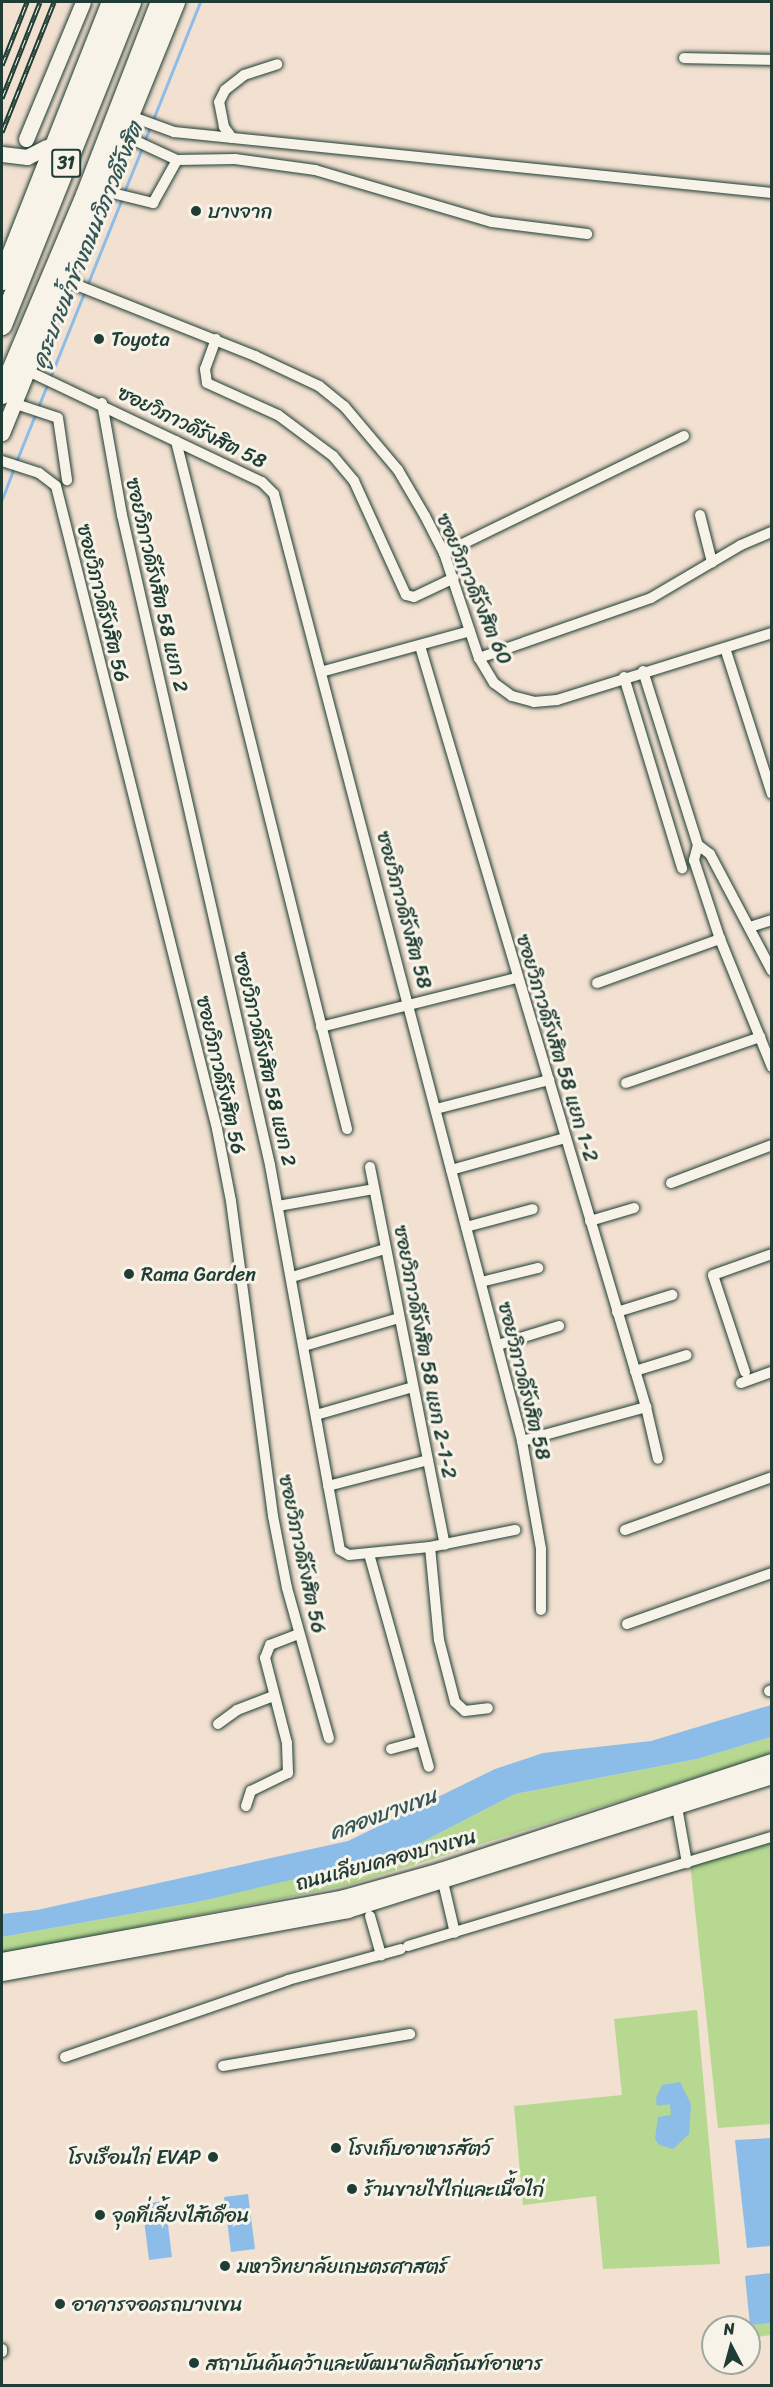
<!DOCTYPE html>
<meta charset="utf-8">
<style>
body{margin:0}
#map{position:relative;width:773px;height:2387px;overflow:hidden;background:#f2e0d0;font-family:Sriracha,"Playpen Sans Thai",sans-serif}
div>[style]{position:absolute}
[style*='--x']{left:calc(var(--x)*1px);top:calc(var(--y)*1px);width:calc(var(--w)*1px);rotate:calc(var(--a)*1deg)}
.green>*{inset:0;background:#b6d891}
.water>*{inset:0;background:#8cbde8}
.stream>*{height:3px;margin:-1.5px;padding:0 1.5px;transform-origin:1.5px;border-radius:1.5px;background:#8cbde8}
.roads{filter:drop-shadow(0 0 2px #1f3d34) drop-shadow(0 0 2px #1f3d34)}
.street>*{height:10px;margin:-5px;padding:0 5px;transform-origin:5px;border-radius:5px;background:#f7f3e8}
.secondary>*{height:15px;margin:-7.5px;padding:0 7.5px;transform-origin:7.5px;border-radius:7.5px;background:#f7f3e8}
.highway>*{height:20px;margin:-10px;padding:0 10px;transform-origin:10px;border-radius:10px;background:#f7f3e8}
.rail>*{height:5px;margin-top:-2.5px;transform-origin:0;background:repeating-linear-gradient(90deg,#f7f3e8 0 9px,#1f3d34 0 18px);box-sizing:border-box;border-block:2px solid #1f3d34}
.dots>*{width:16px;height:16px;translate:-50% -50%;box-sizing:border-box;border:3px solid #f7f3e8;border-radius:50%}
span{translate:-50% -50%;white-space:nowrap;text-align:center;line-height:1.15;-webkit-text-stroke:6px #f7f3e8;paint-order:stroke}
.shield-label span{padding:2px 4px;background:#f7f3e8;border:2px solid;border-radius:4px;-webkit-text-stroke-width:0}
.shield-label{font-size:18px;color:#1f3d34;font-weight:700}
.poi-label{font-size:20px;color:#1f3d34}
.left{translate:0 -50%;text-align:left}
.right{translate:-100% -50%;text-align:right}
.street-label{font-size:20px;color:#1f3d34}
.water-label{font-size:21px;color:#355758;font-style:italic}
.frame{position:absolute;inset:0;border:3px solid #1f3d34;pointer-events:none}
.north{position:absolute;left:701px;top:2315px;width:60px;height:60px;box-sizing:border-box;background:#f7f3e8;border:2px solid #a1aaa0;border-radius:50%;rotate:354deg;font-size:16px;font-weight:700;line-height:24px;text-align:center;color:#1f3d34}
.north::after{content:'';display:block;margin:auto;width:21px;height:27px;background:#1f3d34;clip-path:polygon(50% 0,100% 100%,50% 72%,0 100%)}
</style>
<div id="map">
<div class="green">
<div style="clip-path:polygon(771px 1737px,771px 1754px,349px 1885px,2px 1954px,2px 1937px,197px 1902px,306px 1874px,345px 1869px,397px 1855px,515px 1794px,697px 1759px)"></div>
<div style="clip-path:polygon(771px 1838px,771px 2124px,718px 2128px,690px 1862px)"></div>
<div style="clip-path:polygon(697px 2010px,720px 2264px,603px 2269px,596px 2196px,523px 2205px,514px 2106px,622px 2095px,614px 2019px)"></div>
<div style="clip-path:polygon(771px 2323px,771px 2335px,751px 2338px,750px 2325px)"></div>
</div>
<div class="water">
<div style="clip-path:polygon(771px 1705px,771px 1737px,697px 1759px,515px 1794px,397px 1855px,197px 1902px,2px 1937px,2px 1914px,37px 1910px,348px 1841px,495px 1769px,543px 1753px,651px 1741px)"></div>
<div style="clip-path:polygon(680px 2082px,691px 2104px,689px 2134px,673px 2149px,659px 2145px,655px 2139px,658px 2117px,671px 2115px,670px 2104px,657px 2106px,656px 2098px,662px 2085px)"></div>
<div style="clip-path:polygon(771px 2138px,771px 2246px,747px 2248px,735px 2140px)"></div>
<div style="clip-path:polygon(248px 2194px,255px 2249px,231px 2252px,224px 2197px)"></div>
<div style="clip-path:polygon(165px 2201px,172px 2257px,149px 2260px,142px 2204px)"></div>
<div style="clip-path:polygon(771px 2273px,771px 2323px,750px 2325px,745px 2276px)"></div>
</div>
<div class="stream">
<div style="--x:144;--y:142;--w:151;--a:-68.2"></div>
<div style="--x:124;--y:192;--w:48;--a:-67.8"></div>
<div style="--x:16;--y:462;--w:284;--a:-68.1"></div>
<div style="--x:2;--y:499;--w:33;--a:-69"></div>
</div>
<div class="roads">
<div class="street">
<div style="--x:684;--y:58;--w:88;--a:1.3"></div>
<div style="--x:130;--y:116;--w:47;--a:20"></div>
<div style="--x:174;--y:132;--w:601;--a:5.82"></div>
<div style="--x:123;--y:135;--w:60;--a:24.8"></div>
<div style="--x:177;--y:160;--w:58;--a:-1"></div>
<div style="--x:235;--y:159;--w:81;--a:7.8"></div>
<div style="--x:315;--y:170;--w:184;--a:16.4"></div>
<div style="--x:492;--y:222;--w:96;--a:7.2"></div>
<div style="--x:232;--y:138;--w:14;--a:-126"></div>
<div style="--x:224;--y:127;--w:25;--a:-101"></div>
<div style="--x:219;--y:102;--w:13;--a:-63"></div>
<div style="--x:225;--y:90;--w:24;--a:-38"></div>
<div style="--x:244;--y:75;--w:35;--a:-18"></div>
<div style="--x:100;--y:190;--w:55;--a:13.8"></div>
<div style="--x:153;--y:203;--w:49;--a:-60.8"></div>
<div style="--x:64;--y:280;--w:206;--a:21.7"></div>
<div style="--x:255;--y:356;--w:71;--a:25.1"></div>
<div style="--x:319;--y:386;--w:32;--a:39"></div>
<div style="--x:344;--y:406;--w:84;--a:49.8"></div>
<div style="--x:398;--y:470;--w:53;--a:59.6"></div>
<div style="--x:425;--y:516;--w:42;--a:62.8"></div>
<div style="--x:444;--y:553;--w:111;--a:71.6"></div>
<div style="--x:479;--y:658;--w:29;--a:59"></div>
<div style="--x:494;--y:683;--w:22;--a:36"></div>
<div style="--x:512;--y:696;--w:23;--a:15"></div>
<div style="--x:534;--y:702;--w:23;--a:-5"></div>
<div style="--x:557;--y:700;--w:225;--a:-17.3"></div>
<div style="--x:216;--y:339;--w:32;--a:110"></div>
<div style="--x:205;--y:369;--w:14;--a:82"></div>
<div style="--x:207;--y:383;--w:78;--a:24.3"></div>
<div style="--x:278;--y:415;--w:69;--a:36.7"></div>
<div style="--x:333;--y:456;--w:33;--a:50"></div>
<div style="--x:354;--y:481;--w:125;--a:65.5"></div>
<div style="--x:406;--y:595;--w:8;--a:14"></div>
<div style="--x:414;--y:597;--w:44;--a:-25.4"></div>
<div style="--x:26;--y:370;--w:261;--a:25.4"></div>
<div style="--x:262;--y:482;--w:17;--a:45"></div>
<div style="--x:274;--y:494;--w:979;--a:75.32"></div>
<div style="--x:522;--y:1441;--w:110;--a:80"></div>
<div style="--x:541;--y:1549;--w:61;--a:90"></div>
<div style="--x:13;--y:403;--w:47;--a:18.4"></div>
<div style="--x:58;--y:418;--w:63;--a:81.7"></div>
<div style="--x:102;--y:403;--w:114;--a:79.9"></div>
<div style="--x:122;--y:515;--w:667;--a:77.17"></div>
<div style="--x:270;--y:1165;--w:391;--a:79.7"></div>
<div style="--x:340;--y:1550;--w:10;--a:29"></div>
<div style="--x:349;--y:1555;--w:81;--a:-5.6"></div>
<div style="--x:430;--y:1547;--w:87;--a:-11.3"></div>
<div style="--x:176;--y:441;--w:709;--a:76.04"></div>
<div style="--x:2;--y:461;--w:39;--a:18"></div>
<div style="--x:39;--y:473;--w:21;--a:37"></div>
<div style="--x:56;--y:486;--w:663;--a:75.94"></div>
<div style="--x:217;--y:1129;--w:73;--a:79"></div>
<div style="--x:231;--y:1201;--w:318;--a:82.4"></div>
<div style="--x:273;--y:1516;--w:73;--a:79"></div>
<div style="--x:287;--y:1588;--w:156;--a:74.4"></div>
<div style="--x:700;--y:515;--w:49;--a:75.7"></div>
<div style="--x:444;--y:553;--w:267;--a:-26"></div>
<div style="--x:420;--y:646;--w:794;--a:73.46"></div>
<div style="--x:646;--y:1407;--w:53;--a:77"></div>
<div style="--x:725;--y:648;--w:153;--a:72.2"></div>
<div style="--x:479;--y:658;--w:182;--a:-19.2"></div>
<div style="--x:651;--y:598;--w:104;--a:-30.5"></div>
<div style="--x:741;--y:545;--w:34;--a:-23"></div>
<div style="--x:324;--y:671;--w:151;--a:-15.3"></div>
<div style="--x:643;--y:671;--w:182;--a:72.5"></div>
<div style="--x:698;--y:845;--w:16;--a:105"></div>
<div style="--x:694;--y:860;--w:83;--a:71.8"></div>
<div style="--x:720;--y:939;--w:138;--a:67.9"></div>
<div style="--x:624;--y:677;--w:200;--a:73.1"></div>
<div style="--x:698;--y:845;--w:15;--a:37"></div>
<div style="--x:710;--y:854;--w:132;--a:62.1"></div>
<div style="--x:750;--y:927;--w:23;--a:-18"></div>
<div style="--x:597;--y:983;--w:131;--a:-19.7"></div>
<div style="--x:321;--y:1027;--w:201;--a:-14.1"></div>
<div style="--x:626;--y:1083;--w:142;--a:-18.9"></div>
<div style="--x:436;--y:1109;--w:117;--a:-14.4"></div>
<div style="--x:370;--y:1167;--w:385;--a:78.8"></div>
<div style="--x:451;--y:1170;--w:118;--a:-15.7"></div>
<div style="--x:671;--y:1183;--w:108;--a:-20.6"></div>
<div style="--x:278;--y:1206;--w:97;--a:-10"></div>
<div style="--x:590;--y:1221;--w:46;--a:-16.5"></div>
<div style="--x:466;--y:1227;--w:69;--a:-15"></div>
<div style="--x:292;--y:1277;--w:97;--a:-16.8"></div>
<div style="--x:481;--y:1282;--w:59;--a:-13.8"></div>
<div style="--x:617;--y:1312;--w:58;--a:-17.2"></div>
<div style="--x:498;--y:1345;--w:64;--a:-17.3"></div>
<div style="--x:304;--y:1346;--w:99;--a:-16.4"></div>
<div style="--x:635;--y:1371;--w:54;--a:-17.1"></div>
<div style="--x:745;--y:1372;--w:102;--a:-108.3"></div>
<div style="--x:713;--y:1275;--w:63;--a:-19.6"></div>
<div style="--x:741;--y:1383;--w:33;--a:-20"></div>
<div style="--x:316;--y:1415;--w:101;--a:-16.1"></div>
<div style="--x:522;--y:1441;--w:129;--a:-15.3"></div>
<div style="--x:328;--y:1486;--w:103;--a:-14.6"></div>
<div style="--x:625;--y:1530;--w:156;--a:-19.8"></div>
<div style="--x:430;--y:1547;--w:93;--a:84.5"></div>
<div style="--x:439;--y:1640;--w:64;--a:75.5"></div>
<div style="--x:455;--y:1702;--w:13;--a:42"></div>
<div style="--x:465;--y:1711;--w:23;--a:-7"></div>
<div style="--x:369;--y:1554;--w:221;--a:74.3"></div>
<div style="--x:627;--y:1624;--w:154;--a:-19.4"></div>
<div style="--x:769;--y:1691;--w:3;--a:-18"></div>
<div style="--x:218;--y:1724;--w:24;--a:-36"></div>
<div style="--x:237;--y:1710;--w:39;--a:-21"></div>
<div style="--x:391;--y:1749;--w:31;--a:-15"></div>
<div style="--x:246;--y:1806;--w:16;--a:-72"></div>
<div style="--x:251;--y:1791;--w:41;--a:-25.9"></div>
<div style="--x:288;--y:1773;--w:30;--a:-92"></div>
<div style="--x:287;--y:1743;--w:88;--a:-104.5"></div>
<div style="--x:265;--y:1658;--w:14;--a:-69"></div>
<div style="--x:270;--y:1645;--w:31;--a:-21"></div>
<div style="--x:677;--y:1807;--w:57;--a:79.9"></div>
<div style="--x:443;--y:1882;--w:52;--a:76.8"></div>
<div style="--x:370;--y:1916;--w:41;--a:74.2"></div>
<div style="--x:408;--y:1946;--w:380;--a:-16.7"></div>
<div style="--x:65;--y:2057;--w:236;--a:-19"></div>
<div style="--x:288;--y:1980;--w:117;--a:-15.3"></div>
<div style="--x:223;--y:2066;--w:190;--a:-9.7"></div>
<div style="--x:2;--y:2349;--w:3;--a:90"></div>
</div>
<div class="secondary">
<div style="--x:26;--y:139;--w:148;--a:-67.4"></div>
<div style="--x:2;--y:154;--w:25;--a:7"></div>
<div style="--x:27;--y:157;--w:22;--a:-27"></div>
<div style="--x:2;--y:433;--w:465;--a:-67.9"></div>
<div style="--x:2;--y:1960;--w:348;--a:-10.4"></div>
<div style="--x:344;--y:1897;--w:100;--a:-15.7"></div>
<div style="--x:440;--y:1870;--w:349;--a:-18.2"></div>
<div style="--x:2;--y:1973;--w:351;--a:-10.3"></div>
<div style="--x:347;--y:1910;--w:446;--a:-17.5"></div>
</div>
<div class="highway">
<div style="--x:2;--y:280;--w:299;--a:-68.4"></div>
<div style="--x:2;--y:325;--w:348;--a:-68.2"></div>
<div style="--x:2;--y:394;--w:216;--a:-67.1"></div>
<div style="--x:86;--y:195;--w:207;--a:-68.8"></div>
</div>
</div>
<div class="rail">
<div style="--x:2;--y:65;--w:68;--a:-68.4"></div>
<div style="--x:2;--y:98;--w:103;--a:-68.4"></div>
<div style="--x:2;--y:132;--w:140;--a:-68.2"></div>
</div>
<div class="dots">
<div style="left:196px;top:211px;background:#1f3d34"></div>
<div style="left:99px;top:339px;background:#1f3d34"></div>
<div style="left:129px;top:1274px;background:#1f3d34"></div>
<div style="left:336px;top:2148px;background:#1f3d34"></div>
<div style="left:213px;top:2157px;background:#1f3d34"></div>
<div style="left:352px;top:2189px;background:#1f3d34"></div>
<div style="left:100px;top:2215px;background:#1f3d34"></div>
<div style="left:225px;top:2266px;background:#1f3d34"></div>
<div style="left:60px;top:2304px;background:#1f3d34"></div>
<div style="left:194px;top:2363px;background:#1f3d34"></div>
</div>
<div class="shield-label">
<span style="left:66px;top:163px">31</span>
</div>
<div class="poi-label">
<span class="left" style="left:208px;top:211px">บางจาก</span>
<span class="left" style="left:111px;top:339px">Toyota</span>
<span class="left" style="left:141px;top:1274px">Rama Garden</span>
<span class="left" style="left:348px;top:2148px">โรงเก็บอาหารสัตว์</span>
<span class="right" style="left:201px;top:2157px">โรงเรือนไก่ EVAP</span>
<span class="left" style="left:364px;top:2189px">ร้านขายไข่ไก่และเนื้อไก่</span>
<span class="left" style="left:112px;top:2215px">จุดที่เลี้ยงไส้เดือน</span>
<span class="left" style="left:237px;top:2266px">มหาวิทยาลัยเกษตรศาสตร์</span>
<span class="left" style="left:72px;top:2304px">อาคารจอดรถบางเขน</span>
<span class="left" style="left:206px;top:2363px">สถาบันค้นคว้าและพัฒนาผลิตภัณฑ์อาหาร</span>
</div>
<div class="street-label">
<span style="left:192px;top:427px;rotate:26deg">ซอยวิภาวดีรังสิต 58</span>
<span style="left:157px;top:585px;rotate:77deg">ซอยวิภาวดีรังสิต 58 แยก 2</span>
<span style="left:474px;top:589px;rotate:67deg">ซอยวิภาวดีรังสิต 60</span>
<span style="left:103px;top:603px;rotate:76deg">ซอยวิภาวดีรังสิต 56</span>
<span style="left:404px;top:910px;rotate:75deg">ซอยวิภาวดีรังสิต 58</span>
<span style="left:557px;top:1048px;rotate:73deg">ซอยวิภาวดีรังสิต 58 แยก 1-2</span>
<span style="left:265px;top:1059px;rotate:77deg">ซอยวิภาวดีรังสิต 58 แยก 2</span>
<span style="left:221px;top:1075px;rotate:77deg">ซอยวิภาวดีรังสิต 56</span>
<span style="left:425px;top:1352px;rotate:79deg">ซอยวิภาวดีรังสิต 58 แยก 2-1-2</span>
<span style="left:524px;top:1381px;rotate:76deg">ซอยวิภาวดีรังสิต 58</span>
<span style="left:302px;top:1554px;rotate:78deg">ซอยวิภาวดีรังสิต 56</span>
<span style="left:386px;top:1860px;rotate:-15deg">ถนนเลียบคลองบางเขน</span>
</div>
<div class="water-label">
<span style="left:87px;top:245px;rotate:-68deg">คูระบายน้ำข้างถนนวิภาวดีรังสิต</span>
<span style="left:383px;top:1814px;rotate:-20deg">คลองบางเขน</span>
</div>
<div class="frame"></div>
<div class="north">N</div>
</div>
